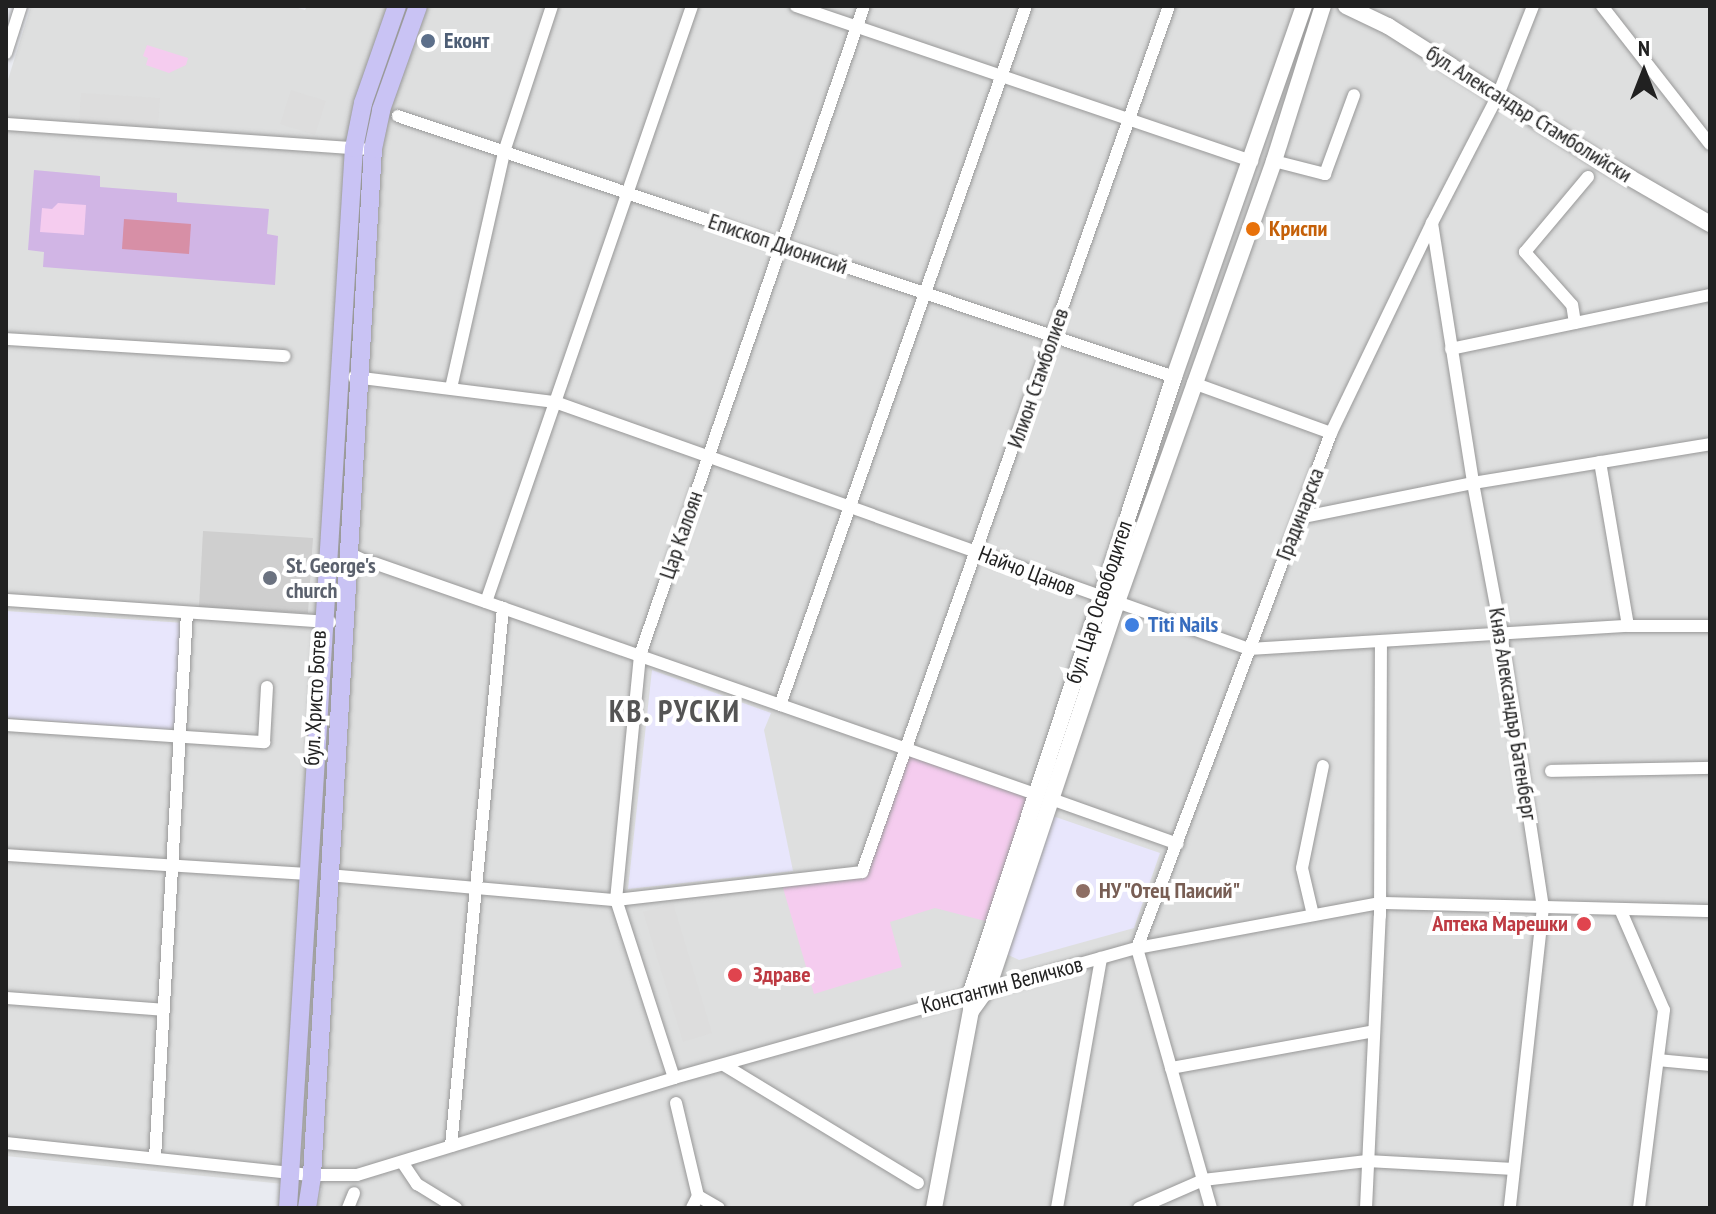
<!DOCTYPE html>
<meta charset="utf-8">
<style>
body{margin:0}
#map{position:relative;width:1716px;height:1214px;overflow:hidden;background:#e9ebf1;font-family:"PT Sans Narrow",sans-serif}
div>[style]{position:absolute}
[style*='--x']{left:calc(var(--x)*1px);top:calc(var(--y)*1px);width:calc(var(--w)*1px);rotate:calc(var(--a)*1deg)}
.residential>*{inset:0;background:#dedfdf}
.education>*{inset:0;background:#e8e6fc}
.religious>*{inset:0;background:#cfcfcf}
.grass>*{inset:0;background:#d1b5e5}
.park>*{inset:0;background:#f5ccef}
.pitch>*{inset:0;background:#d78fa6}
.parking>*{inset:0;background:#ddd}
.roads{filter:drop-shadow(0 0 2px #989898) drop-shadow(0 0 2px #989898)}
.pedestrian>*{height:9px;margin:-4.5px;padding:0 4.5px;transform-origin:4.5px;border-radius:4.5px;background:#fff}
.minor>*{height:12px;margin:-6px;padding:0 6px;transform-origin:6px;border-radius:6px;background:#fff}
.tertiary>*{height:16px;margin:-8px;padding:0 8px;transform-origin:8px;border-radius:8px;background:#fff}
.secondary>*{height:18px;margin:-9px;padding:0 9px;transform-origin:9px;border-radius:9px;background:#c9c3f4}
.dots>*{width:22px;height:22px;translate:-50% -50%;box-sizing:border-box;border:4px solid #fff;border-radius:50%}
span{translate:-50% -50%;white-space:nowrap;text-align:center;line-height:1.15;-webkit-text-stroke:8px #fff;paint-order:stroke}
.service-label{font-size:22px;color:#4e5e75;font-weight:700}
.left{translate:0 -50%;text-align:left}
.street-label{font-size:22px;color:#212121}
.food-label{font-size:22px;color:#c56008;font-weight:700}
.worship-label{font-size:22px;color:#5b616d;font-weight:700}
.shop-label{font-size:22px;color:#366cbe;font-weight:700}
.education-label{font-size:22px;color:#785e54;font-weight:700}
.health-label{font-size:22px;color:#be3a42;font-weight:700}
.right{translate:-100% -50%;text-align:right}
.district-label{font-size:30px;color:#545454;font-weight:700;letter-spacing:2px}
.frame{position:absolute;inset:0;border:8px solid #212121;pointer-events:none}
.north{position:absolute;left:1604px;top:32px;width:80px;height:80px;-webkit-text-stroke:6px #fff;paint-order:stroke;rotate:0deg;font-size:22px;font-weight:700;line-height:32px;text-align:center;color:#212121}
.north::after{content:'';display:block;margin:auto;width:28px;height:36px;background:#212121;clip-path:polygon(50% 0,100% 100%,50% 72%,0 100%)}
</style>
<div id="map">
<div class="residential">
<div style="clip-path:polygon(31px 6px,291px 6px,305px 10px,307px 6px,1710px 6px,1710px 1208px,317px 1208px,322px 1188px,6px 1156px,6px 86px)"></div>
</div>
<div class="education">
<div style="clip-path:polygon(6px 611px,184px 623px,177px 730px,6px 718px)"></div>
<div style="clip-path:polygon(652px 670px,771px 713px,764px 730px,793px 871px,628px 889px)"></div>
<div style="clip-path:polygon(1044px 813px,1160px 853px,1134px 928px,1019px 960px,1000px 951px)"></div>
</div>
<div class="religious">
<div style="clip-path:polygon(203px 531px,313px 538px,308px 613px,199px 607px)"></div>
</div>
<div class="grass">
<div style="clip-path:polygon(34px 170px,100px 176px,100px 187px,177px 193px,177px 202px,269px 209px,267px 234px,278px 236px,275px 285px,43px 267px,44px 252px,28px 250px)"></div>
</div>
<div class="park">
<div style="clip-path:polygon(147px 45px,188px 58px,186px 65px,169px 73px,146px 65px,148px 58px,143px 56px)"></div>
<div style="clip-path:polygon(58px 203px,86px 205px,84px 235px,40px 232px,42px 208px,52px 209px)"></div>
<div style="clip-path:polygon(908px 749px,1035px 794px,993px 923px,935px 908px,890px 922px,902px 967px,814px 994px,781px 881px,862px 872px)"></div>
</div>
<div class="pitch">
<div style="clip-path:polygon(124px 219px,191px 224px,189px 254px,122px 249px)"></div>
</div>
<div class="parking">
<div style="clip-path:polygon(291px 90px,326px 101px,315px 135px,280px 124px)"></div>
<div style="clip-path:polygon(81px 93px,160px 98px,158px 127px,79px 121px)"></div>
<div style="clip-path:polygon(673px 903px,712px 1033px,683px 1042px,643px 912px)"></div>
</div>
<div class="roads">
<div class="pedestrian">
<div style="--x:348;--y:551;--w:29;--a:25"></div>
</div>
<div class="minor">
<div style="--x:796;--y:6;--w:482;--a:18.8"></div>
<div style="--x:1602;--y:6;--w:175;--a:52"></div>
<div style="--x:6;--y:53;--w:49;--a:-72.3"></div>
<div style="--x:398;--y:116;--w:819;--a:18.59"></div>
<div style="--x:6;--y:124;--w:357;--a:4"></div>
<div style="--x:1274;--y:161;--w:53;--a:14.3"></div>
<div style="--x:1325;--y:174;--w:84;--a:-69.8"></div>
<div style="--x:1432;--y:223;--w:263;--a:81"></div>
<div style="--x:1473;--y:483;--w:153;--a:79.4"></div>
<div style="--x:1501;--y:633;--w:277;--a:81.3"></div>
<div style="--x:1543;--y:907;--w:303;--a:96.3"></div>
<div style="--x:1575;--y:323;--w:18;--a:-99"></div>
<div style="--x:1572;--y:305;--w:71;--a:-131.6"></div>
<div style="--x:1525;--y:252;--w:98;--a:-50"></div>
<div style="--x:6;--y:339;--w:279;--a:3.5"></div>
<div style="--x:1451;--y:349;--w:265;--a:-11.8"></div>
<div style="--x:354;--y:377;--w:203;--a:7.1"></div>
<div style="--x:555;--y:402;--w:737;--a:19.59"></div>
<div style="--x:1249;--y:649;--w:380;--a:-3.5"></div>
<div style="--x:1628;--y:626;--w:82;--a:0"></div>
<div style="--x:1193;--y:383;--w:147;--a:19.9"></div>
<div style="--x:451;--y:388;--w:242;--a:-77.3"></div>
<div style="--x:504;--y:152;--w:154;--a:-71.8"></div>
<div style="--x:1600;--y:462;--w:166;--a:80.3"></div>
<div style="--x:1299;--y:518;--w:177;--a:-11.4"></div>
<div style="--x:1473;--y:483;--w:240;--a:-9.3"></div>
<div style="--x:374;--y:563;--w:700;--a:19.26"></div>
<div style="--x:6;--y:600;--w:325;--a:3.9"></div>
<div style="--x:486;--y:602;--w:631;--a:-70.93"></div>
<div style="--x:780;--y:705;--w:741;--a:-70.61"></div>
<div style="--x:6;--y:725;--w:259;--a:3.8"></div>
<div style="--x:264;--y:742;--w:55;--a:-86.9"></div>
<div style="--x:1551;--y:771;--w:159;--a:-1.1"></div>
<div style="--x:1057;--y:801;--w:128;--a:19.6"></div>
<div style="--x:6;--y:855;--w:304;--a:3.6"></div>
<div style="--x:328;--y:875;--w:289;--a:5"></div>
<div style="--x:616;--y:900;--w:248;--a:-6.5"></div>
<div style="--x:862;--y:872;--w:919;--a:-70.48"></div>
<div style="--x:1620;--y:909;--w:110;--a:66.5"></div>
<div style="--x:1664;--y:1010;--w:200;--a:97.2"></div>
<div style="--x:1313;--y:915;--w:48;--a:-103.2"></div>
<div style="--x:1302;--y:868;--w:104;--a:-78.4"></div>
<div style="--x:6;--y:998;--w:158;--a:4.3"></div>
<div style="--x:1658;--y:1060;--w:52;--a:5.5"></div>
<div style="--x:724;--y:1065;--w:227;--a:31.3"></div>
<div style="--x:1171;--y:1068;--w:206;--a:-10.3"></div>
<div style="--x:674;--y:1078;--w:187;--a:-108"></div>
<div style="--x:616;--y:900;--w:246;--a:-84.4"></div>
<div style="--x:640;--y:655;--w:687;--a:-70.96"></div>
<div style="--x:676;--y:1103;--w:96;--a:76.7"></div>
<div style="--x:698;--y:1196;--w:13;--a:117"></div>
<div style="--x:6;--y:1143;--w:308;--a:6"></div>
<div style="--x:312;--y:1175;--w:45;--a:0"></div>
<div style="--x:357;--y:1175;--w:332;--a:-17"></div>
<div style="--x:674;--y:1078;--w:481;--a:-15.7"></div>
<div style="--x:1137;--y:948;--w:247;--a:-10.5"></div>
<div style="--x:1380;--y:903;--w:330;--a:1.4"></div>
<div style="--x:451;--y:1146;--w:541;--a:-84.48"></div>
<div style="--x:155;--y:1158;--w:546;--a:-86.64"></div>
<div style="--x:402;--y:1162;--w:27;--a:56"></div>
<div style="--x:417;--y:1184;--w:46;--a:31.6"></div>
<div style="--x:698;--y:1196;--w:24;--a:30"></div>
<div style="--x:348;--y:1208;--w:16;--a:-68"></div>
<div style="--x:1057;--y:1208;--w:254;--a:-80"></div>
<div style="--x:1139;--y:1208;--w:70;--a:-23.6"></div>
<div style="--x:1203;--y:1180;--w:165;--a:-6.6"></div>
<div style="--x:1367;--y:1161;--w:147;--a:3.1"></div>
<div style="--x:1211;--y:1208;--w:270;--a:-105.9"></div>
<div style="--x:1137;--y:948;--w:550;--a:-69.36"></div>
<div style="--x:1331;--y:433;--w:233;--a:-64.3"></div>
<div style="--x:1432;--y:223;--w:144;--a:-62.7"></div>
<div style="--x:1498;--y:95;--w:96;--a:-68.5"></div>
<div style="--x:1366;--y:1208;--w:292;--a:-87.3"></div>
<div style="--x:1380;--y:916;--w:273;--a:-89.8"></div>
</div>
<div class="tertiary">
<div style="--x:1346;--y:6;--w:47;--a:25.5"></div>
<div style="--x:1388;--y:26;--w:252;--a:32.4"></div>
<div style="--x:1601;--y:161;--w:126;--a:30"></div>
<div style="--x:971;--y:1011;--w:29;--a:-54"></div>
<div style="--x:988;--y:988;--w:404;--a:-71.5"></div>
<div style="--x:1116;--y:605;--w:471;--a:-70.4"></div>
<div style="--x:1274;--y:161;--w:163;--a:-72.5"></div>
<div style="--x:934;--y:1208;--w:200;--a:-79.4"></div>
<div style="--x:971;--y:1011;--w:19;--a:-90"></div>
<div style="--x:971;--y:992;--w:648;--a:-71.73"></div>
<div style="--x:1174;--y:377;--w:393;--a:-70.7"></div>
</div>
<div class="secondary">
<div style="--x:288;--y:1208;--w:1062;--a:-86.44"></div>
<div style="--x:354;--y:148;--w:46;--a:-78.7"></div>
<div style="--x:363;--y:103;--w:103;--a:-70.7"></div>
<div style="--x:307;--y:1208;--w:33;--a:-81"></div>
<div style="--x:312;--y:1175;--w:1028;--a:-86.6"></div>
<div style="--x:373;--y:149;--w:40;--a:-78"></div>
<div style="--x:381;--y:110;--w:110;--a:-70.4"></div>
</div>
</div>
<div class="dots">
<div style="left:428px;top:41px;background:#5c6f8a"></div>
<div style="left:1253px;top:229px;background:#e8710a"></div>
<div style="left:270px;top:578px;background:#6b7280"></div>
<div style="left:1132px;top:625px;background:#3f7fe0"></div>
<div style="left:1083px;top:891px;background:#8d6e63"></div>
<div style="left:1584px;top:924px;background:#e0444e"></div>
<div style="left:735px;top:975px;background:#e0444e"></div>
</div>
<div class="service-label">
<span class="left" style="left:444px;top:41px">Еконт</span>
</div>
<div class="street-label">
<span style="left:1529px;top:114px;rotate:32deg">бул. Александър Стамболийски</span>
<span style="left:778px;top:244px;rotate:19deg">Епископ Дионисий</span>
<span style="left:1038px;top:378px;rotate:-71deg">Илион Стамболиев</span>
<span style="left:1300px;top:514px;rotate:-69deg">Градинарска</span>
<span style="left:681px;top:535px;rotate:-71deg">Цар Калоян</span>
<span style="left:1027px;top:571px;rotate:21deg">Найчо Цанов</span>
<span style="left:1099px;top:602px;rotate:-72deg">бул. Цар Освободител</span>
<span style="left:315px;top:698px;rotate:-87deg">бул. Христо Ботев</span>
<span style="left:1513px;top:714px;rotate:81deg">Княз Александър Батенберг</span>
<span style="left:1002px;top:985px;rotate:-15deg">Константин Величков</span>
</div>
<div class="food-label">
<span class="left" style="left:1269px;top:229px">Криспи</span>
</div>
<div class="worship-label">
<span class="left" style="left:286px;top:578px">St. George's<br>church</span>
</div>
<div class="shop-label">
<span class="left" style="left:1148px;top:625px">Titi Nails</span>
</div>
<div class="education-label">
<span class="left" style="left:1099px;top:891px">НУ "Отец Паисий"</span>
</div>
<div class="health-label">
<span class="right" style="left:1568px;top:924px">Аптека Марешки</span>
<span class="left" style="left:753px;top:975px">Здраве</span>
</div>
<div class="district-label">
<span style="left:675px;top:711px">КВ. РУСКИ</span>
</div>
<div class="frame"></div>
<div class="north">N</div>
</div>
